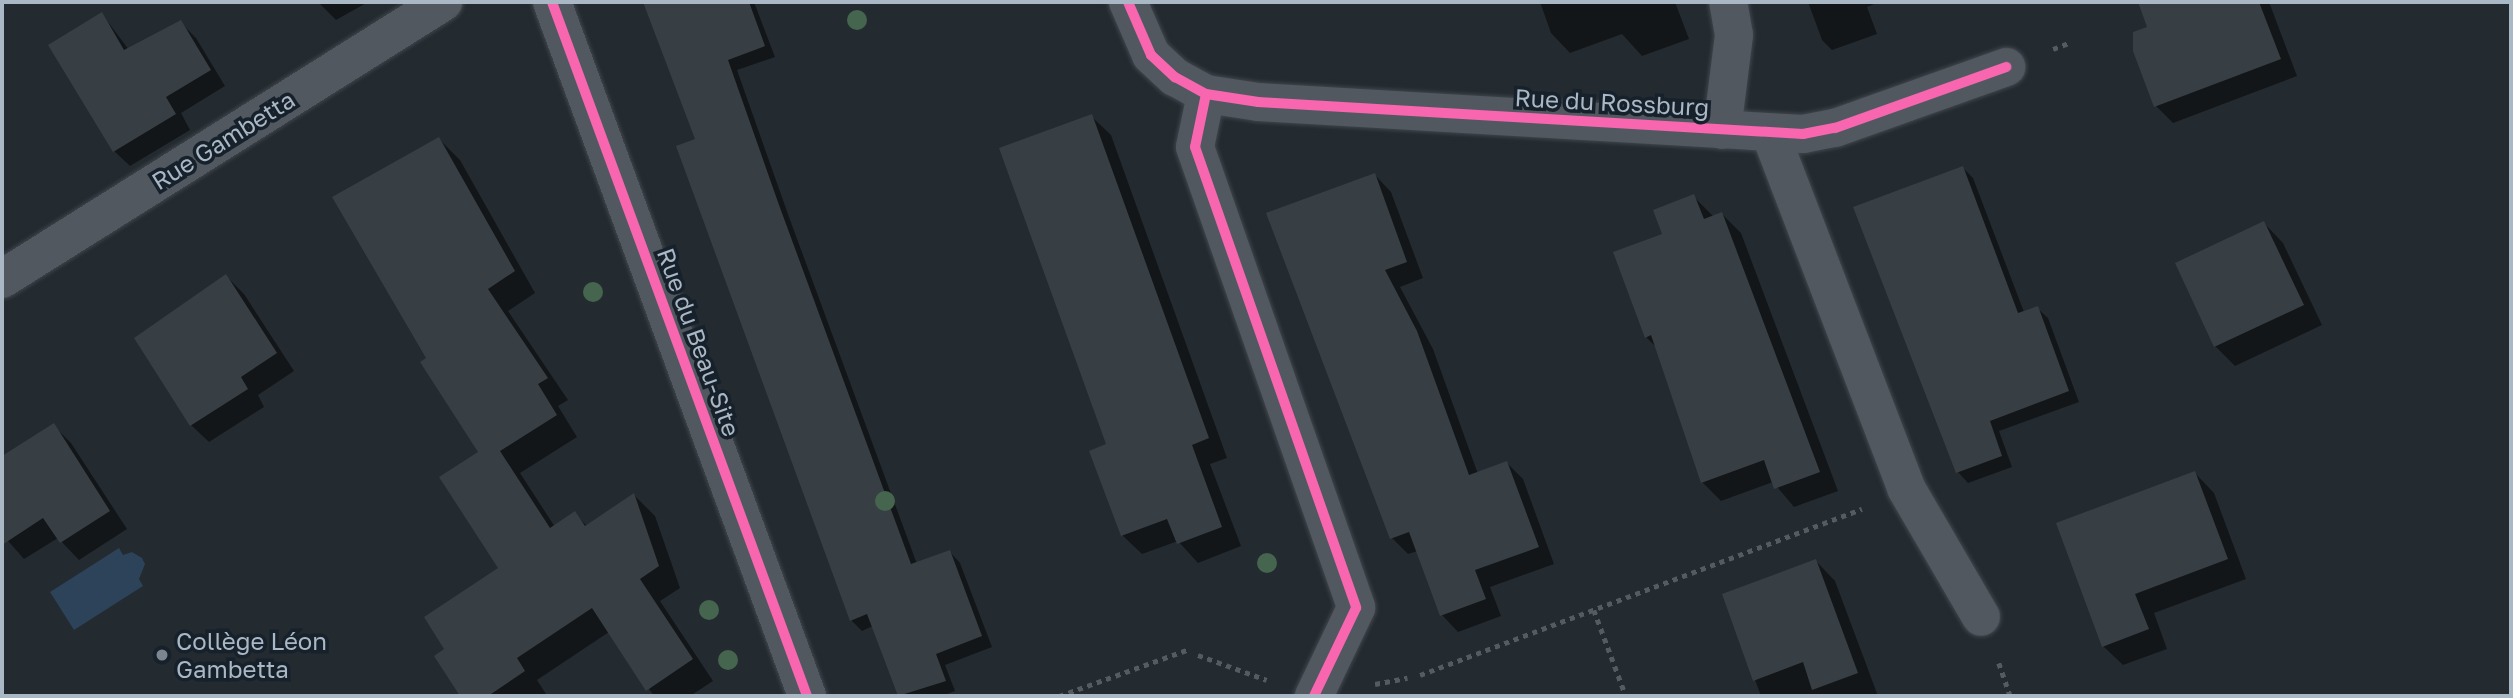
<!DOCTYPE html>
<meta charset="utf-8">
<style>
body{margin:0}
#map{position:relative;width:2513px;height:698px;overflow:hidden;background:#232a30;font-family:"Golos Text",sans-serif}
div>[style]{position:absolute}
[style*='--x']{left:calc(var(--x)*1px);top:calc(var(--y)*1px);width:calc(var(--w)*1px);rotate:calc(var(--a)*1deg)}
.water>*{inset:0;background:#2c4359}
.shadow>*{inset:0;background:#0007}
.building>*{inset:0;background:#383f44}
.path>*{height:4.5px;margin-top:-2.25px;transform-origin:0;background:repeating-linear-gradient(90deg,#545c62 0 5px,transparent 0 10px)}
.roads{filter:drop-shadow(0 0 2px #40464b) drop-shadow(0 0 2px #40464b)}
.minor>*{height:38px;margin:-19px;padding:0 19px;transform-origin:19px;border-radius:19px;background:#525860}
.cycleway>*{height:10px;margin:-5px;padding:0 5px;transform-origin:5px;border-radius:5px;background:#f766af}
.trees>*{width:20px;height:20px;margin:-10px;border-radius:50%;background:#45654f}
.dots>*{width:19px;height:19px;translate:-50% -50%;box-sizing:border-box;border:4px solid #16212b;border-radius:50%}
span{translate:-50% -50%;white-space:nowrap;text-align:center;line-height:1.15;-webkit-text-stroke:7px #16212b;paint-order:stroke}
.street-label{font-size:24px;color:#aab7c4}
.poi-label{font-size:24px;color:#aab7c4}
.left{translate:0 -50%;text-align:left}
.frame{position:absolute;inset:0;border:4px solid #aab7c4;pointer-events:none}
</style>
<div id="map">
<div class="water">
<div style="clip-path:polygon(119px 548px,123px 555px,132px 552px,142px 558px,145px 564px,139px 579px,143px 586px,74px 630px,50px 592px)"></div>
</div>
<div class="shadow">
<div style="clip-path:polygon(318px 2px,368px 2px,336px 20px)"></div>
<div style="clip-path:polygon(645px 2px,754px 2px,775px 57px,737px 70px,789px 217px,917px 564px,950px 552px,960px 563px,992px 647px,945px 665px,955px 691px,942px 696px,900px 696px,873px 626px,862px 631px,851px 620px,697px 140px)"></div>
<div style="clip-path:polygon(1540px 2px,1675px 2px,1689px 39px,1642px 56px,1622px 34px,1570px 53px,1551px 33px)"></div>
<div style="clip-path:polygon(1808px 2px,1879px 2px,1867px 7px,1877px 34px,1832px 50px,1822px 40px)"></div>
<div style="clip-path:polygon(2140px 2px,2269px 2px,2297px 76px,2173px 123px,2156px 106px,2150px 28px)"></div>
<div style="clip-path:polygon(102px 14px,129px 50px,180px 22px,196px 38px,225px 86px,181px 113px,190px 130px,130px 166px,114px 151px)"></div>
<div style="clip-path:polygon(1091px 116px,1111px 135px,1227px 458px,1210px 464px,1241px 546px,1198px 563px,1178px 541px,1142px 554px,1122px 535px)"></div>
<div style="clip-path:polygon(439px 139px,460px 160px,535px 293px,508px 311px,568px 400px,558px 406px,577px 437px,520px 473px,555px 527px,575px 514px,587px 526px,634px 495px,655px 516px,680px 588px,660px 601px,713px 681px,690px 696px,654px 696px,609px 632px,537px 680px,546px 694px,542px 696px,462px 696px,436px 657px,447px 650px,501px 569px,480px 453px,428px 359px)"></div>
<div style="clip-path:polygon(1963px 168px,1973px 178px,2024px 312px,2037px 308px,2048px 318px,2079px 402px,1999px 431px,2012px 467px,1968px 483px,1958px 472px)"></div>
<div style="clip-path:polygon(1375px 175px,1391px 192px,1423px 278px,1400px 287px,1433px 349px,1478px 474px,1507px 463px,1523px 479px,1554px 564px,1490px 587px,1501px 616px,1458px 632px,1442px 615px,1418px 551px,1408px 554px,1392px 538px)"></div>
<div style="clip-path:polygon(1694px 197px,1714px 217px,1722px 214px,1741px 233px,1838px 491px,1794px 507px,1773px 482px,1721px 501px,1702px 482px,1656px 347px,1646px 337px,1664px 235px)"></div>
<div style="clip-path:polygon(2264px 223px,2283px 243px,2322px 325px,2235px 366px,2215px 346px)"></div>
<div style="clip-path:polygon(226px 276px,244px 294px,294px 371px,258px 395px,264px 407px,209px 442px,191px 425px)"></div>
<div style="clip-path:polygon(53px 425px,71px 443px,127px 529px,79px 560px,58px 538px,24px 559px,2px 534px,2px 458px)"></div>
<div style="clip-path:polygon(2195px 473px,2214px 493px,2246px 579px,2154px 613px,2167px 649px,2123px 665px,2103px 646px)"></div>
<div style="clip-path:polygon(1816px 561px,1835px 581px,1878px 696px,1761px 696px,1724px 595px)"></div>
</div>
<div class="building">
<div style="clip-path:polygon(643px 2px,749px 2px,765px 46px,728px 60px,779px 205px,911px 564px,950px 550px,982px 636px,936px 654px,946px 681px,898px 696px,867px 614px,850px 621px,676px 146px,695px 139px)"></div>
<div style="clip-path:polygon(2138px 2px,2259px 2px,2281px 59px,2154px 107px,2133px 51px,2133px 32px,2147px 27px)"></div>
<div style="clip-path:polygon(102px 12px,124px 50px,181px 20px,211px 70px,166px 97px,176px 114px,113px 152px,48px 45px)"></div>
<div style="clip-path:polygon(1092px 114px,1209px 438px,1192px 445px,1222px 527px,1177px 544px,1167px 519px,1121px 536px,1089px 451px,1106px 444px,999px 148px)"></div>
<div style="clip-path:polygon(439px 137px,515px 271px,488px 289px,548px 378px,538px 384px,557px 415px,500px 451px,550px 528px,575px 511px,585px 526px,634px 493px,659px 566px,640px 579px,693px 659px,646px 691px,592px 608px,517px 658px,525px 671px,488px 696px,460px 696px,434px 656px,444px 649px,424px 617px,498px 568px,439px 477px,478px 452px,420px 362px,426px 358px,332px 197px)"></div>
<div style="clip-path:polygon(1963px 166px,2018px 313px,2038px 306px,2069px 391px,1990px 421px,2002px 456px,1956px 473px,1853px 207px)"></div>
<div style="clip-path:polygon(1375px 173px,1407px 262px,1385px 270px,1417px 331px,1469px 475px,1507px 461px,1539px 547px,1475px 570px,1486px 599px,1440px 616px,1409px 532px,1390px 539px,1266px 213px)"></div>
<div style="clip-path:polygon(1694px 194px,1704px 219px,1722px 212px,1820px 472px,1774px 489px,1764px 460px,1701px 483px,1651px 335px,1645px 338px,1613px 252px,1662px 234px,1653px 210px)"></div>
<div style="clip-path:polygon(2264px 221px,2304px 305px,2214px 347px,2175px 263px)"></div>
<div style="clip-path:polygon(226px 274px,277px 353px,241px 377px,248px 389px,190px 426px,134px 338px)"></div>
<div style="clip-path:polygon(54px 423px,110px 511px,60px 543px,43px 518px,2px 545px,2px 456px)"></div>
<div style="clip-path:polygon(2195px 471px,2228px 559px,2135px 594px,2149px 629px,2102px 647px,2056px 523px)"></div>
<div style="clip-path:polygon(1816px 559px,1858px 673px,1812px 690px,1803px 662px,1753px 681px,1722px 594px)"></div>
</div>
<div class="path">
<div style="--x:2053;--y:49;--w:17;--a:-21"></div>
<div style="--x:1594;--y:610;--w:92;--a:69.6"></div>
<div style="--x:1198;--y:655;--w:73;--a:19.9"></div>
<div style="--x:1999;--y:663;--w:34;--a:71"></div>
<div style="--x:1420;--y:675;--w:472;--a:-20.6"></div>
<div style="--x:1375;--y:684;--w:33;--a:-11"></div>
<div style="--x:1059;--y:696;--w:136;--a:-19.8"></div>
</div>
<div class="roads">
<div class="minor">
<div style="--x:552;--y:2;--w:739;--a:69.82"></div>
<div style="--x:1128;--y:2;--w:58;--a:66.5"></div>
<div style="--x:1151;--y:55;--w:33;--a:43"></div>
<div style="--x:1175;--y:77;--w:35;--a:29"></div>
<div style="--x:1206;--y:94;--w:53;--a:8.7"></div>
<div style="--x:1258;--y:102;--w:546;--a:3.36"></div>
<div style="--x:1803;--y:134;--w:33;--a:-11"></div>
<div style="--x:1835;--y:128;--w:182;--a:-19.6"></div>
<div style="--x:1206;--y:94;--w:54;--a:101.7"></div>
<div style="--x:1195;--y:147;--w:488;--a:70.7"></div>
<div style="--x:1356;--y:608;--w:98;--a:115.5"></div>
<div style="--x:1722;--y:130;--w:96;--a:-82.8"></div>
<div style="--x:1734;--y:35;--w:34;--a:-100"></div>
<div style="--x:1770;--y:133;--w:380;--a:69"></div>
<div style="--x:1906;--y:488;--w:149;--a:59.8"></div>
<div style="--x:2;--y:279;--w:521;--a:-32.13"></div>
</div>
</div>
<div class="cycleway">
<div style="--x:552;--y:2;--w:739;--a:69.82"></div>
<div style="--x:1128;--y:2;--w:58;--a:66.5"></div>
<div style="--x:1151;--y:55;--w:33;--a:43"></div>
<div style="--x:1175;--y:77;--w:35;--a:29"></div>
<div style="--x:1206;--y:94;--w:53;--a:8.7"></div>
<div style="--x:1258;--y:102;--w:546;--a:3.36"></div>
<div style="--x:1803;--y:134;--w:33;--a:-11"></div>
<div style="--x:1835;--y:128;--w:182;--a:-19.6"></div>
<div style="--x:1206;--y:94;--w:54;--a:101.7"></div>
<div style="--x:1195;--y:147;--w:488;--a:70.7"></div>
<div style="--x:1356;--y:608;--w:98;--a:115.5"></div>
</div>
<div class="trees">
<div style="left:857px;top:20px"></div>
<div style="left:593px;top:292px"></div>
<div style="left:885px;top:501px"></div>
<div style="left:1267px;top:563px"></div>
<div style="left:709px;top:610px"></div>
<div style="left:728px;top:660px"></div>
</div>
<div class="dots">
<div style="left:162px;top:655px;background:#7b8690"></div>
</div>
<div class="street-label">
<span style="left:1612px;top:102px;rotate:3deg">Rue du Rossburg</span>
<span style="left:223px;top:140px;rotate:-32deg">Rue Gambetta</span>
<span style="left:699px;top:342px;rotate:70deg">Rue du Beau-Site</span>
</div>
<div class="poi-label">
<span class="left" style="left:176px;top:655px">Collège Léon<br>Gambetta</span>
</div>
<div class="frame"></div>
</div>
